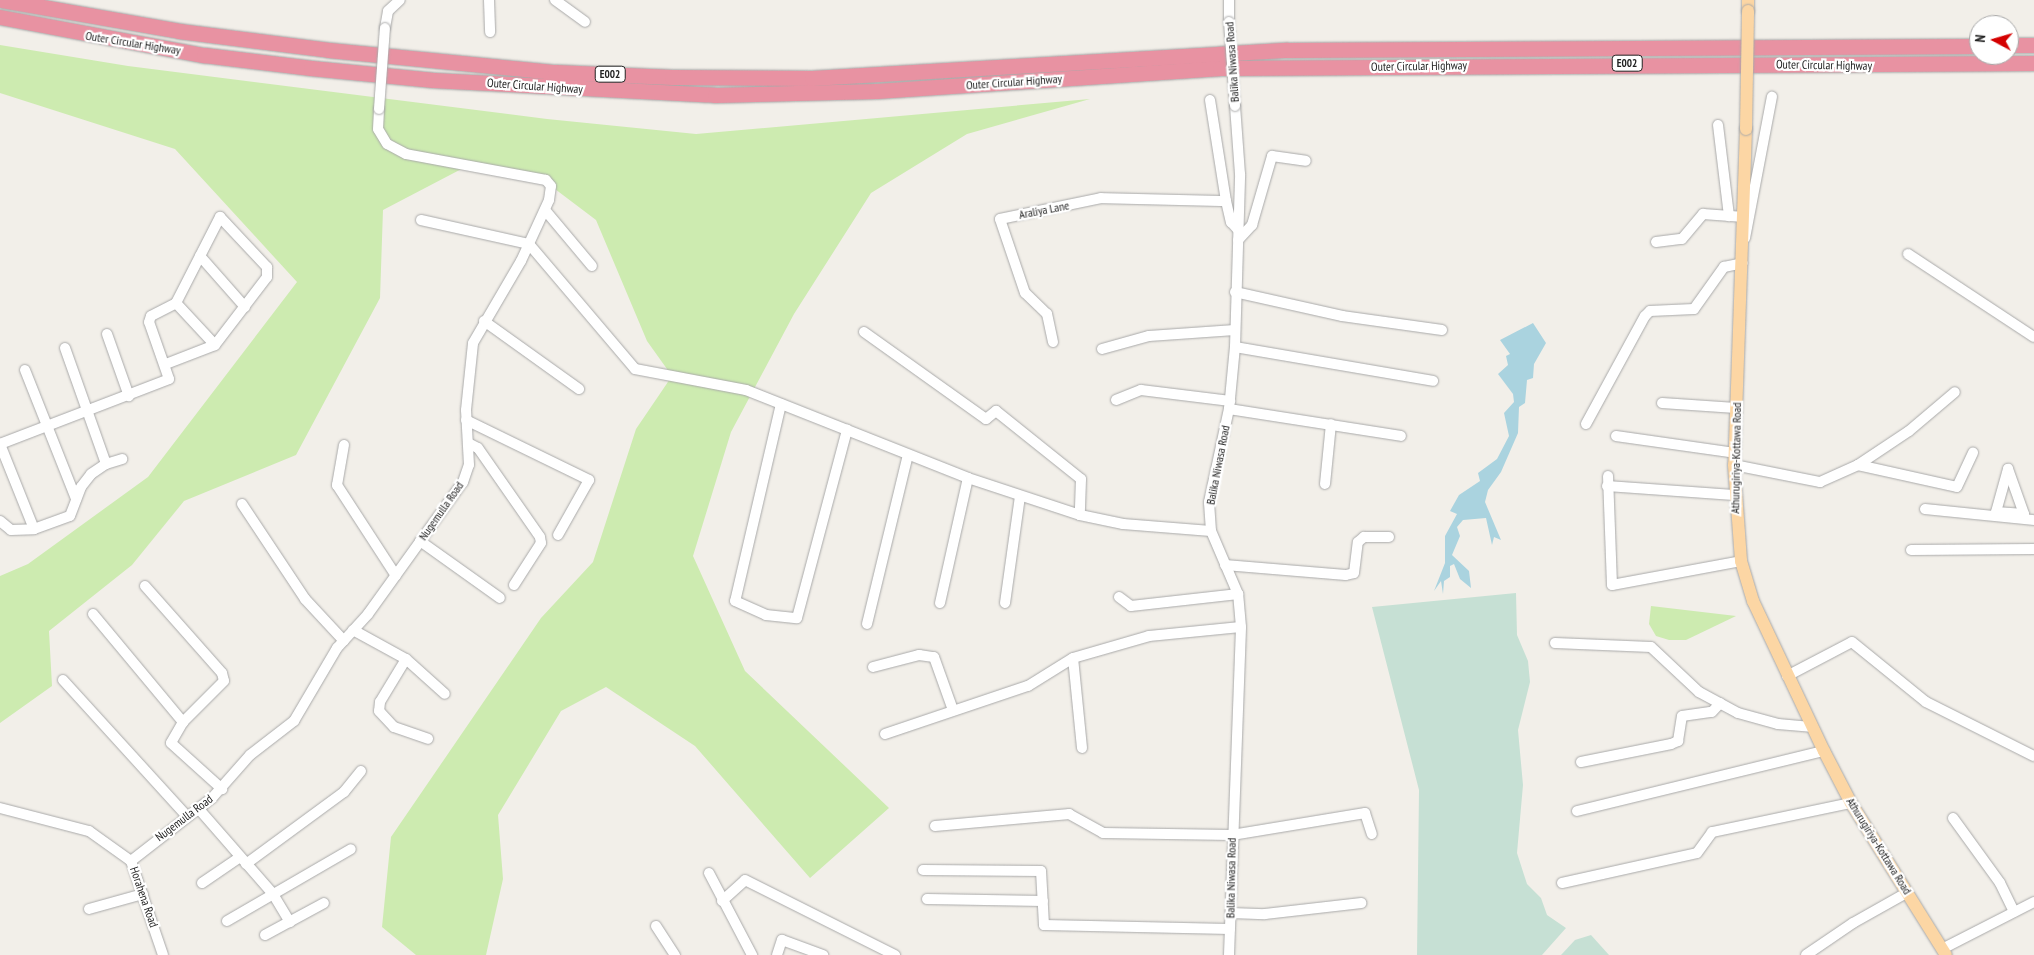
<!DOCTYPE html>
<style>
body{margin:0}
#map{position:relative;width:2034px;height:955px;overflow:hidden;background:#f2efe9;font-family:"PT Sans Narrow",sans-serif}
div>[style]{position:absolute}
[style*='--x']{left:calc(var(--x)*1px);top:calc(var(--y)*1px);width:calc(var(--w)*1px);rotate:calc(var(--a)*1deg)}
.grass>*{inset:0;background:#cdebb0}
.wetland>*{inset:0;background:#c6e0d4}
.water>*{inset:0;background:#aad3df}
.roads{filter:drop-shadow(0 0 1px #a9a9a9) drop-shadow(0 0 1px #a9a9a9)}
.minor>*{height:10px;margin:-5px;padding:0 5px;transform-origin:5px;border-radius:5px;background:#fff}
.major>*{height:12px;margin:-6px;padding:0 6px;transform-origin:6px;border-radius:6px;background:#fcd6a4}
.highway>*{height:15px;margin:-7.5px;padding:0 7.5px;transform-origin:7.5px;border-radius:7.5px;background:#e892a2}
.bridges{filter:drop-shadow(0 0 1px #a9a9a9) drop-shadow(0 0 1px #a9a9a9)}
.minor-bridge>*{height:10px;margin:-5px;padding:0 5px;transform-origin:5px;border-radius:5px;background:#fff}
.major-bridge>*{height:12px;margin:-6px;padding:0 6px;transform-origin:6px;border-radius:6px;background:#fcd6a4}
span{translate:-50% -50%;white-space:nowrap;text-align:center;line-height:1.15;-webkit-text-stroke:4.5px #fff;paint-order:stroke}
.shield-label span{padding:1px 4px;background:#fff;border:1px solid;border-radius:4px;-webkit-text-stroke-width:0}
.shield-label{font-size:11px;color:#222;font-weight:700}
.street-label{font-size:12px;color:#222}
.north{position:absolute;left:1969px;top:15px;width:50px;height:50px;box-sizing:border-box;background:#fff;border:1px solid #a7a7a7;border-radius:50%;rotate:276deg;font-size:14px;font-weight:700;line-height:20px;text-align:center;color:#222}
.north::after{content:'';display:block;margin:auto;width:18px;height:22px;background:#d40000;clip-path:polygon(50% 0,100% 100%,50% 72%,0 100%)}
</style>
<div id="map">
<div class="grass">
<div style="clip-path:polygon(0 45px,128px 66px,547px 119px,696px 134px,1090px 99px,967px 134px,871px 193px,794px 314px,731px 432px,693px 556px,745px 671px,889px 808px,810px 878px,695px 746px,606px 687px,561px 711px,498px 815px,503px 879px,486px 955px,416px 955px,382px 927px,391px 837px,541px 618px,593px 562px,636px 429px,672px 376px,647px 341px,596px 220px,551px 186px,471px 164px,383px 210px,380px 298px,296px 455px,184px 501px,132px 565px,49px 631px,52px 686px,0 723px,0 576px,28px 564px,148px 477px,297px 282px,175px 149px,0 93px)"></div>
<div style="clip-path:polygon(1651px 606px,1736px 616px,1686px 640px,1669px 640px,1656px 636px,1649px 624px)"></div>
</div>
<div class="wetland">
<div style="clip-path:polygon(1516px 593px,1517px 635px,1528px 661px,1530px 682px,1518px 730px,1523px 785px,1517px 853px,1527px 884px,1541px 898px,1547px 915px,1566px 928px,1542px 955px,1417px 955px,1419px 790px,1372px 607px)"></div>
<div style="clip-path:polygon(1591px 935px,1609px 955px,1561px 955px,1575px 940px)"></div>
</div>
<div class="water">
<div style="clip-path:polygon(1533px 323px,1546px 343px,1534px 364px,1533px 378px,1527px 380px,1525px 403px,1519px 407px,1518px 433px,1501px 472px,1488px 490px,1485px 502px,1501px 540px,1494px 537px,1492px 545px,1486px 518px,1463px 520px,1457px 527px,1460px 536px,1452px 555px,1469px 571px,1471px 588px,1460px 579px,1454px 564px,1450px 566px,1450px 577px,1444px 581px,1443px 594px,1441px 581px,1434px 591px,1445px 563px,1445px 536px,1457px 514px,1450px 511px,1459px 495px,1480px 481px,1478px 473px,1497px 459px,1509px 436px,1504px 413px,1514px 402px,1513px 394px,1498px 374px,1508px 365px,1506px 356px,1510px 354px,1500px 340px)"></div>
</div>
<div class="roads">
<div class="minor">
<div style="--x:489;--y:0;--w:32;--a:88"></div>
<div style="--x:555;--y:0;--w:37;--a:36"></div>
<div style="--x:1229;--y:22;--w:22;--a:-90"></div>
<div style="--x:385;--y:28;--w:17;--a:-80"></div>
<div style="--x:388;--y:11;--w:16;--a:-43"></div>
<div style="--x:1210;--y:100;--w:102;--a:81"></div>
<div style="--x:1226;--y:201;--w:22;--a:77"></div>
<div style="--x:1231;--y:222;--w:12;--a:48"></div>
<div style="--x:1718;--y:125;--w:92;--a:83.1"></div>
<div style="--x:545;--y:210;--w:73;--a:50"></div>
<div style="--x:421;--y:220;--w:111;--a:12.5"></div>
<div style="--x:529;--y:244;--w:164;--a:49.7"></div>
<div style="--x:635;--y:369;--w:113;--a:10.7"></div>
<div style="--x:746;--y:390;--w:239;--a:21.6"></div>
<div style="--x:968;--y:478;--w:118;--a:18.3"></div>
<div style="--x:1080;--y:515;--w:44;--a:11.8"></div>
<div style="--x:1123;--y:524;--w:88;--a:4.5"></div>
<div style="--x:1745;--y:238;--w:144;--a:-79.2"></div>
<div style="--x:1238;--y:240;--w:21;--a:-47"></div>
<div style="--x:1252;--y:225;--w:72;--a:-73.8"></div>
<div style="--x:1272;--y:156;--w:34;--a:8"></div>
<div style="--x:1656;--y:242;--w:26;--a:-7"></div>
<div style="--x:1682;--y:239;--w:33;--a:-50"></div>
<div style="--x:1703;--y:214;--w:41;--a:4.2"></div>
<div style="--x:1908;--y:254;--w:151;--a:33.4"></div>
<div style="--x:200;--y:256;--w:68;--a:48.6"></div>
<div style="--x:1235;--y:292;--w:110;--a:12.6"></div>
<div style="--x:1342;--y:316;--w:101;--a:8"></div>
<div style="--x:176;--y:303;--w:57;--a:47.1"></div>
<div style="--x:484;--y:321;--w:117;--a:35.6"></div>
<div style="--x:864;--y:332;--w:150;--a:35.5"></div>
<div style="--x:986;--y:419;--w:13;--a:-39"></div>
<div style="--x:996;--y:411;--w:109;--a:38.7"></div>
<div style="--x:1081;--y:479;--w:36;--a:92"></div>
<div style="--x:107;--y:334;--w:66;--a:70.5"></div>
<div style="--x:1053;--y:342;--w:29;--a:-102"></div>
<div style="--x:1047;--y:314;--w:30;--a:-136"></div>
<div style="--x:1025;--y:293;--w:78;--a:-108.7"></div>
<div style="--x:1000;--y:219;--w:103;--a:-11.7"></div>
<div style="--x:1101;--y:198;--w:125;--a:1.4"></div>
<div style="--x:1235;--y:347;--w:201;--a:9.7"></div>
<div style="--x:65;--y:348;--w:123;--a:70.5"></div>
<div style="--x:1102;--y:349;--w:49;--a:-15.5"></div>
<div style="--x:1149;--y:336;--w:86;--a:-4"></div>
<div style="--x:25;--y:370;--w:139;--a:68.4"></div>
<div style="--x:1116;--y:400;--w:27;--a:-22"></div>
<div style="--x:1141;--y:390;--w:90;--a:7"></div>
<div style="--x:1662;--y:403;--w:74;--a:3.9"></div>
<div style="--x:781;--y:404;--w:202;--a:103.1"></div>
<div style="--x:735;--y:601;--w:34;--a:24"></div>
<div style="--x:766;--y:615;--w:31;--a:6"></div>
<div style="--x:797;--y:618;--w:195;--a:-75.1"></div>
<div style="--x:1229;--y:409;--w:174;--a:8.9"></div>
<div style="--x:466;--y:420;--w:137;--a:26"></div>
<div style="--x:589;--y:480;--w:63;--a:119.4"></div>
<div style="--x:1586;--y:424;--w:123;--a:-61.4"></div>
<div style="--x:1645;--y:316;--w:7;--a:-45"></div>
<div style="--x:1650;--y:311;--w:44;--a:-2.6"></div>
<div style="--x:1694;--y:309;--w:52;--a:-54.5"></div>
<div style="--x:1724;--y:267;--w:19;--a:-12"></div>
<div style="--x:1616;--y:436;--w:120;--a:8.1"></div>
<div style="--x:468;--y:443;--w:11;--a:27"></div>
<div style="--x:478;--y:448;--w:108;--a:55.1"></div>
<div style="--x:540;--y:537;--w:6;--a:81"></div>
<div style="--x:541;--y:543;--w:50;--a:122.7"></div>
<div style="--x:344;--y:445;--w:41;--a:99.9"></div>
<div style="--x:337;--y:485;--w:108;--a:57"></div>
<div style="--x:1734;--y:465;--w:88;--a:11.2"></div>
<div style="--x:1820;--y:482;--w:42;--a:-24.1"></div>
<div style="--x:1858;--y:465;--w:61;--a:-33.7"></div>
<div style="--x:1909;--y:431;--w:60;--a:-40.3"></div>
<div style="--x:1858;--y:465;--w:101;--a:12.5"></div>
<div style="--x:1957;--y:487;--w:38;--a:-65"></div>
<div style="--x:2008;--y:469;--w:48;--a:70.4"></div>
<div style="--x:2024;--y:514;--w:28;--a:-176"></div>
<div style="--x:1996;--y:512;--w:45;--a:-74.4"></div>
<div style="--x:1608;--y:476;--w:109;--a:87.9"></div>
<div style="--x:1612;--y:585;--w:131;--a:-10.5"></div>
<div style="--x:1325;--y:484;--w:60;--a:-84.3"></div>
<div style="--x:1607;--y:486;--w:127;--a:4.1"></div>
<div style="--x:242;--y:504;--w:114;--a:56.4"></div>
<div style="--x:305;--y:599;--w:57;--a:47.1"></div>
<div style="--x:1925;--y:509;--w:110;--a:5.8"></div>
<div style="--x:0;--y:521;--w:14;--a:39"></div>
<div style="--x:11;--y:530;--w:23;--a:-2"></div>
<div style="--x:34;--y:529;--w:38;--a:-20"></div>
<div style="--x:70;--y:516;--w:31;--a:-69"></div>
<div style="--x:81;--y:487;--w:16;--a:-52"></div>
<div style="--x:91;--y:474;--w:18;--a:-34"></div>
<div style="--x:106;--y:464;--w:17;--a:-17"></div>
<div style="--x:34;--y:529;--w:92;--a:-111.8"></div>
<div style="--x:0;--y:444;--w:181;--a:-21"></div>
<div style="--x:169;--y:379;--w:60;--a:-109.3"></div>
<div style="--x:149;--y:322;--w:6;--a:-72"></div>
<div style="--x:151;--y:316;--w:28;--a:-27"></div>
<div style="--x:176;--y:303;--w:97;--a:-62.9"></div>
<div style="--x:220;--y:217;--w:69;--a:46.8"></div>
<div style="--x:267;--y:267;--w:10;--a:90"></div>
<div style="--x:267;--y:277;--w:86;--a:127.4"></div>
<div style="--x:215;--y:345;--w:53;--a:158.8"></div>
<div style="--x:420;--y:541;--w:98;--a:35.5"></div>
<div style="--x:1911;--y:550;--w:123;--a:-0.5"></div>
<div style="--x:1225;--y:565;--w:121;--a:4.7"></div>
<div style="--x:1346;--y:575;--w:8;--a:-14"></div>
<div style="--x:1354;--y:573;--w:31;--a:-83"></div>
<div style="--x:1358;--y:542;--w:8;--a:-40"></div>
<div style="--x:1364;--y:537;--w:25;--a:0"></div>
<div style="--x:145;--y:586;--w:116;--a:48.5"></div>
<div style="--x:222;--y:673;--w:8;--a:76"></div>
<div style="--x:224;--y:681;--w:58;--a:135"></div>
<div style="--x:183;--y:722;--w:24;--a:120"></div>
<div style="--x:171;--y:743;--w:69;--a:42"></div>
<div style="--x:1119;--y:597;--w:15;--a:37"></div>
<div style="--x:1131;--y:606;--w:108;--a:-6.4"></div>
<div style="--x:940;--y:603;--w:128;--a:-77.4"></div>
<div style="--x:1005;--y:603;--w:108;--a:-82"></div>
<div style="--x:93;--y:614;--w:141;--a:50.2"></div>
<div style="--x:867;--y:624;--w:174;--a:-76.4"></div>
<div style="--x:353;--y:630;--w:60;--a:28.7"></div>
<div style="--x:406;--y:659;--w:52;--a:41.9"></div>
<div style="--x:1555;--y:643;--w:96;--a:2.4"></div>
<div style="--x:1651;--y:647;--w:66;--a:43.2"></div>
<div style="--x:1699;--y:692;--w:44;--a:28.3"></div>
<div style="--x:1738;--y:713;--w:41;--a:15.4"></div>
<div style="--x:1778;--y:724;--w:33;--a:5"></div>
<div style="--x:406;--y:659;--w:50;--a:121.2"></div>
<div style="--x:380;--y:702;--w:9;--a:96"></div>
<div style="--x:379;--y:711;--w:22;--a:47"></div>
<div style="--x:394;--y:727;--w:36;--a:19"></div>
<div style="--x:873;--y:667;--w:48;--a:-14.6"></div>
<div style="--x:919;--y:655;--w:15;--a:8"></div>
<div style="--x:934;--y:657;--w:56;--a:70.3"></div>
<div style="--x:1787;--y:676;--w:73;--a:-27.6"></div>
<div style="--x:1852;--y:642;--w:95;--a:39"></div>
<div style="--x:1926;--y:702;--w:121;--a:26.6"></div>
<div style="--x:63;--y:680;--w:183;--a:47.7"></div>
<div style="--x:885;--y:734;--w:151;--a:-18.6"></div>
<div style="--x:1028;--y:686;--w:53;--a:-31.9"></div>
<div style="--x:1082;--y:748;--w:90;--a:-95.7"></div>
<div style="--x:1073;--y:658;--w:79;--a:-16.1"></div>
<div style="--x:1149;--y:636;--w:92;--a:-5.6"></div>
<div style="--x:1581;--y:762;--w:92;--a:-11.3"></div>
<div style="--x:1671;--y:744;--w:8;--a:-23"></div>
<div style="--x:1678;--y:741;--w:25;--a:-81"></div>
<div style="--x:1682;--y:716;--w:30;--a:-8"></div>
<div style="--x:1712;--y:712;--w:12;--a:-48"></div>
<div style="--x:0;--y:808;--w:92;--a:14.5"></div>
<div style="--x:89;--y:831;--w:52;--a:35.5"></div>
<div style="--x:131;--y:861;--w:99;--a:71.2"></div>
<div style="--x:198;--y:808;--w:114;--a:48.9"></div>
<div style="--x:273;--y:894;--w:33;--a:59"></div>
<div style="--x:1577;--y:811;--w:254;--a:-13.7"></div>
<div style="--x:1953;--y:818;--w:80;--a:54.1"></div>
<div style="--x:2000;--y:883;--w:32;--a:64"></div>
<div style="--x:935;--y:826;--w:135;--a:-5.1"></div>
<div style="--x:1069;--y:814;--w:39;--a:29"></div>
<div style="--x:1103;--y:833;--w:129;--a:0.9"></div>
<div style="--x:1232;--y:835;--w:135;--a:-9.4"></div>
<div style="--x:1365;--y:813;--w:22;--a:72"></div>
<div style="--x:131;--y:861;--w:103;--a:-37.9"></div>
<div style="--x:212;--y:798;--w:57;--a:-48.5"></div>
<div style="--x:250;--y:755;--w:56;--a:-37.7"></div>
<div style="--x:294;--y:721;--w:85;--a:-59.5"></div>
<div style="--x:337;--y:648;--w:46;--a:-47.6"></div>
<div style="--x:368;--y:614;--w:163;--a:-54.3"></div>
<div style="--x:463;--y:482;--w:18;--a:-71"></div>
<div style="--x:469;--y:465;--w:55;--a:-93.1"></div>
<div style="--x:466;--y:410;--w:67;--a:-84"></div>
<div style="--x:473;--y:343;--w:95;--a:-59.7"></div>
<div style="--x:521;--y:261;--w:67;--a:-65.3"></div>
<div style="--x:549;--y:200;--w:14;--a:-82"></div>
<div style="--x:551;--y:186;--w:8;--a:-130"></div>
<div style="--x:546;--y:180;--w:142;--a:-169.5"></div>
<div style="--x:406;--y:154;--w:21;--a:-152"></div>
<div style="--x:387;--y:144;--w:17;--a:-121"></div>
<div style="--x:378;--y:129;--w:20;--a:-87"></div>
<div style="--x:246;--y:864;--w:122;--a:-36.3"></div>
<div style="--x:344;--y:792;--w:27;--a:-51"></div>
<div style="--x:923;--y:870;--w:118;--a:0.5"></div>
<div style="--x:1041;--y:871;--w:54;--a:86.8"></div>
<div style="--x:1044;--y:925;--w:186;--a:1.2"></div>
<div style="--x:709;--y:873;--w:93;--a:62.3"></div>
<div style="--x:202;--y:883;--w:46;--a:-34.4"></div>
<div style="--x:1562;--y:883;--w:138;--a:-12.5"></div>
<div style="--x:1697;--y:853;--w:26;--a:-54"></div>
<div style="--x:1712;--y:832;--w:142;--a:-11.8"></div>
<div style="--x:927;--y:899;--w:116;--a:1"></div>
<div style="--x:722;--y:901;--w:31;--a:-42"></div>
<div style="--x:745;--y:880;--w:168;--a:26.6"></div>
<div style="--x:89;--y:909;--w:56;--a:-15.5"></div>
<div style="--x:1231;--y:913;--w:34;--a:2"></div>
<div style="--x:1265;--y:914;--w:97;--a:-6.5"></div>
<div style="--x:227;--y:921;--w:143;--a:-30.1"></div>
<div style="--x:656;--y:926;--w:35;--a:57"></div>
<div style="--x:265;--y:935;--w:67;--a:-28.5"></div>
<div style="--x:1942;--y:949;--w:103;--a:-27.1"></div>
<div style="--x:777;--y:955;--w:16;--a:-72"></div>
<div style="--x:782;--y:940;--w:44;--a:20.1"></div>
<div style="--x:1229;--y:955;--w:328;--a:-87.9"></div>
<div style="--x:1241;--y:627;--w:33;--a:-95"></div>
<div style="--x:1238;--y:594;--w:69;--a:-113.2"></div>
<div style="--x:1211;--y:531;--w:29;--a:-94"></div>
<div style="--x:1209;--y:502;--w:95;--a:-77.9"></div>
<div style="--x:1229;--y:409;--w:62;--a:-84.5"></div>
<div style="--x:1235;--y:347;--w:173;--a:-88.3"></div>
<div style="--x:1240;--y:174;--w:68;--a:-94.2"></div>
<div style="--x:1806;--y:955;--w:57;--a:-34.2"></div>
<div style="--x:1853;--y:923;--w:63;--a:-29.4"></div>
</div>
<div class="major">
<div style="--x:1748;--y:0;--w:11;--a:90"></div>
<div style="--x:1746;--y:129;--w:336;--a:92"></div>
<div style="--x:1734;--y:465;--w:96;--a:85.8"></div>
<div style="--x:1741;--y:561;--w:42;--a:73.3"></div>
<div style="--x:1753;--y:601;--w:166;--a:64.7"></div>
<div style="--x:1824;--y:751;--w:59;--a:62.6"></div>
<div style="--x:1851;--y:803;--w:179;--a:58"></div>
</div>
<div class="highway">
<div style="--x:2;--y:0;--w:180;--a:9.9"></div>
<div style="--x:179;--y:31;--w:151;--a:7.2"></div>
<div style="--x:329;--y:50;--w:227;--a:5.6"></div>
<div style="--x:555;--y:72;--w:117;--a:2.4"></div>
<div style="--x:672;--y:77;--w:140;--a:0.4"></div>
<div style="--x:812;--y:78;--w:476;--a:-3.4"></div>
<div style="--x:1287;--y:50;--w:692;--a:-0.33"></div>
<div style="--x:0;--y:17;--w:208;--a:10.6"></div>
<div style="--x:204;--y:55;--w:108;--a:6.9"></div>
<div style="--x:311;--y:68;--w:123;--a:5.6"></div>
<div style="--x:433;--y:80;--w:282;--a:3"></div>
<div style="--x:715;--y:95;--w:161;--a:-1.4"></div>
<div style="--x:876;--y:91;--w:345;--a:-3.8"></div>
<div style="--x:1220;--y:68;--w:814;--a:-0.35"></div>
<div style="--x:2009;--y:45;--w:25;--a:0"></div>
</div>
</div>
<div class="bridges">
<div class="minor-bridge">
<div style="--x:1229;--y:22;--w:84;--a:85.9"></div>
<div style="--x:379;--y:109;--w:81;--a:-85.8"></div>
</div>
<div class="major-bridge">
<div style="--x:1746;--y:129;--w:118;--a:-89"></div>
</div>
</div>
<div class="shield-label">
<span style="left:1627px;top:63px">E002</span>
<span style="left:610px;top:74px">E002</span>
</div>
<div class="street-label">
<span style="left:133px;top:43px;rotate:9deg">Outer Circular Highway</span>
<span style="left:1232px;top:62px;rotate:-94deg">Balika Niwasa Road</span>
<span style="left:1824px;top:65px;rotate:1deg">Outer Circular Highway</span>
<span style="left:1419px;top:66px;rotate:-1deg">Outer Circular Highway</span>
<span style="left:1014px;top:82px;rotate:-4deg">Outer Circular Highway</span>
<span style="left:535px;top:86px;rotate:4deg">Outer Circular Highway</span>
<span style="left:1044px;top:210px;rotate:-11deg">Araliya Lane</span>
<span style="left:1736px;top:458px;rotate:-89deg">Athurugiriya-Kottawa Road</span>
<span style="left:1218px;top:465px;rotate:-79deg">Balika Niwasa Road</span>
<span style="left:441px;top:511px;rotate:-55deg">Nugemulla Road</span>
<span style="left:184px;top:818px;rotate:-37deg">Nugemulla Road</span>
<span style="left:1879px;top:846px;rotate:58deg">Athurugiriya-Kottawa Road</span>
<span style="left:1231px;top:878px;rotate:-89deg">Balika Niwasa Road</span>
<span style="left:144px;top:897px;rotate:71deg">Horahena Road</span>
</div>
<div class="north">N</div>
</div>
